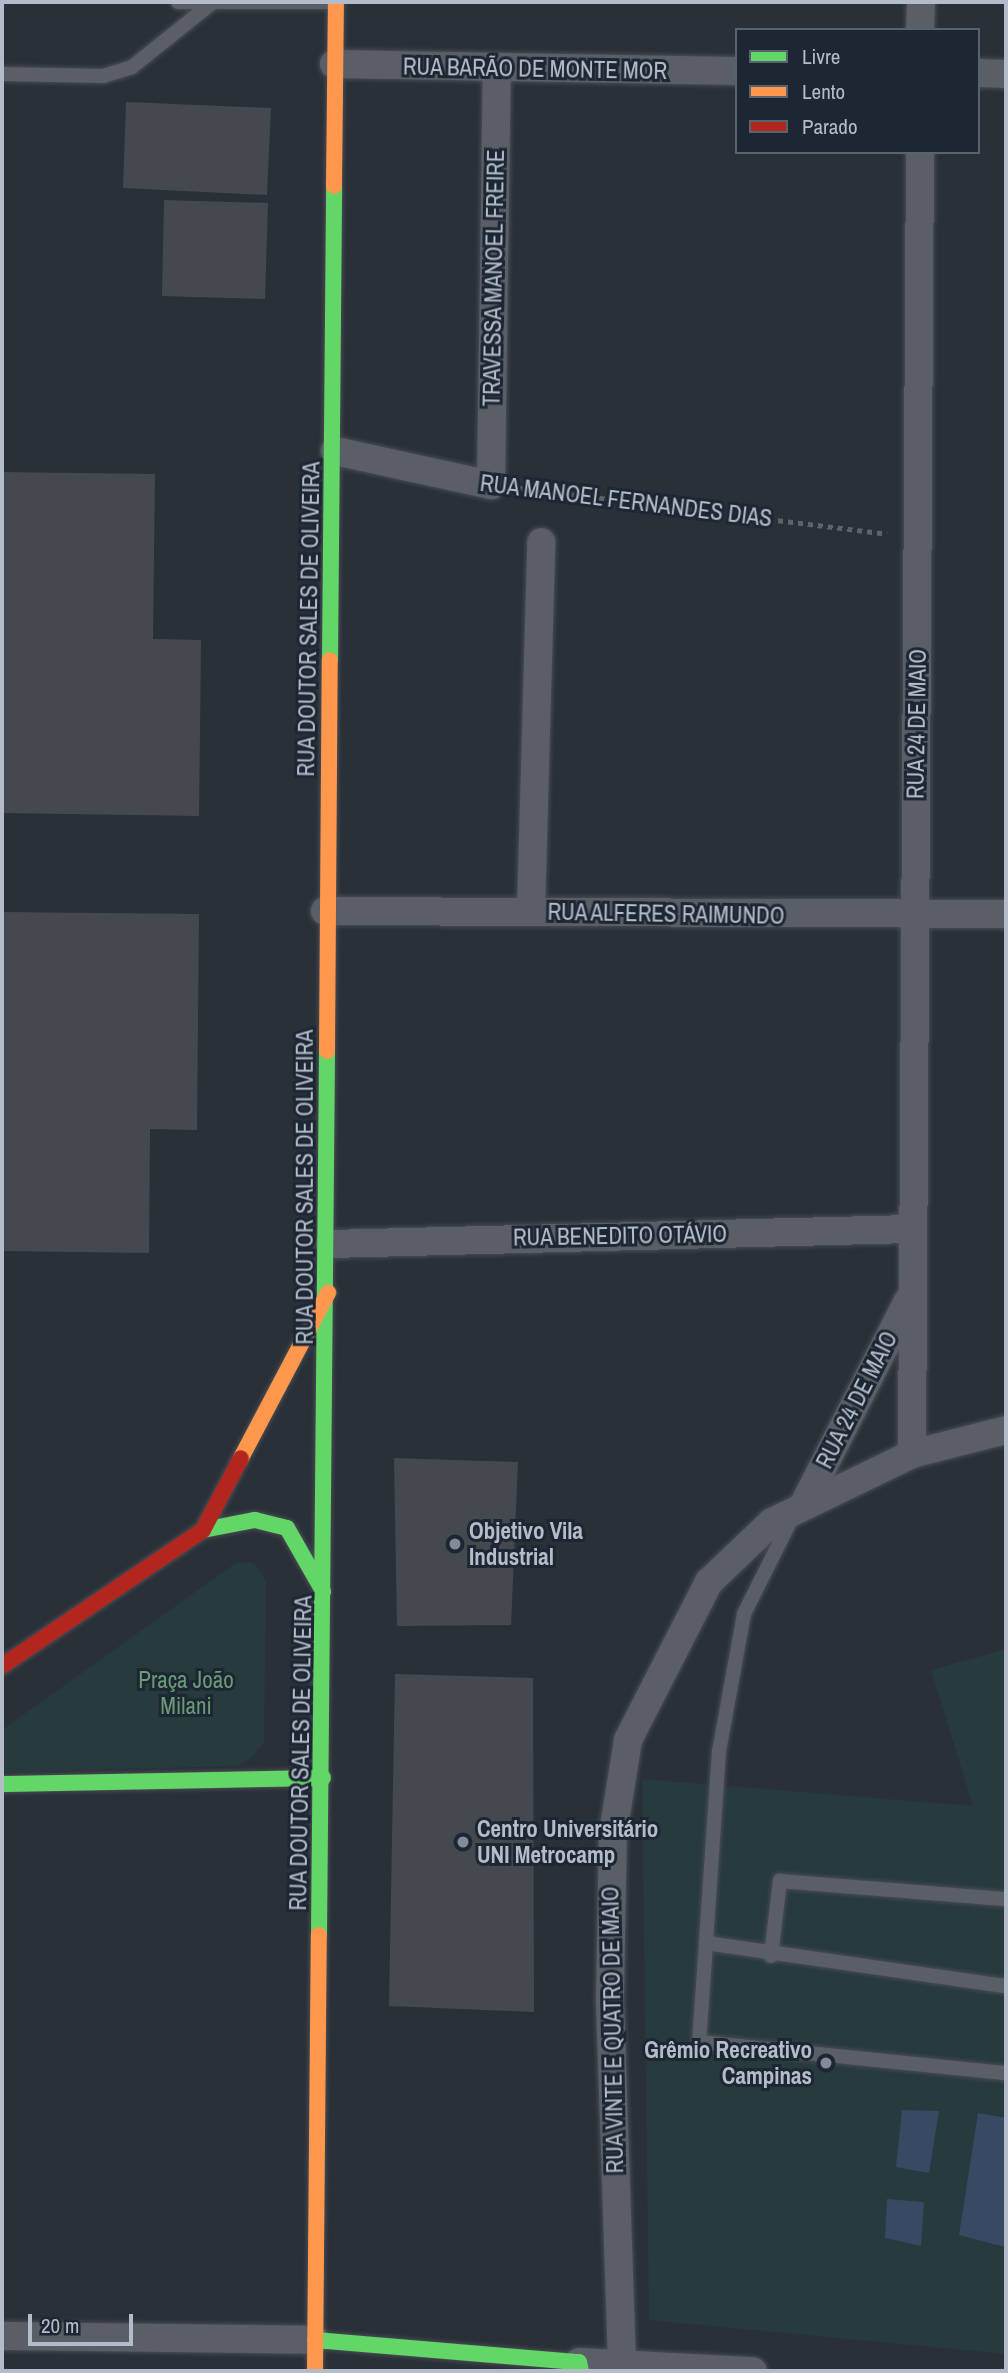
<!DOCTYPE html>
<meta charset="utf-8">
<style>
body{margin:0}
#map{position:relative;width:1008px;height:2373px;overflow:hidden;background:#2a3038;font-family:"Archivo Narrow",sans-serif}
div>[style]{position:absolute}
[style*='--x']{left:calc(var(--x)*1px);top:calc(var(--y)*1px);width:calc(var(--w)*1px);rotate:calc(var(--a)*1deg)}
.green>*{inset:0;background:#273a3e}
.water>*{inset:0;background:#384963}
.building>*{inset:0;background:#444950}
.path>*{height:4.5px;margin-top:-2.25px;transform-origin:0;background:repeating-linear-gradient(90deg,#5d636a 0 5px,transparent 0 10px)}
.roads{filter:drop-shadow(0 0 2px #484c53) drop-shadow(0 0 2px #484c53)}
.lane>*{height:14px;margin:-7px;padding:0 7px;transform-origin:7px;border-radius:7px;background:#5a5e66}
.street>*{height:28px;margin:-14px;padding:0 14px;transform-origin:14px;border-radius:14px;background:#5a5e66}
.fast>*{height:16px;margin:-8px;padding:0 8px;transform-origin:8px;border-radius:8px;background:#63d668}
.slow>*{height:16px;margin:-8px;padding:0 8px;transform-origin:8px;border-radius:8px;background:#ff974d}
.jam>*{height:16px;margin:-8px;padding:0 8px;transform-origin:8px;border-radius:8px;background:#b3261e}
.dots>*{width:19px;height:19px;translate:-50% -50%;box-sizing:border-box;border:4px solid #1d2633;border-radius:50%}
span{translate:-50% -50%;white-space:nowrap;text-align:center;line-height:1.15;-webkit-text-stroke:6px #1d2633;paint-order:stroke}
.street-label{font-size:23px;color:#b4bcc9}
.poi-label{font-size:23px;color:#b4bcc9;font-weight:700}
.left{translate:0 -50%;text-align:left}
.right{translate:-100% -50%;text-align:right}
.park-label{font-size:23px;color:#6b9a76}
.frame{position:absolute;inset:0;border:4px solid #b4bcc9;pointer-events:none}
.legend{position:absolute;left:735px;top:28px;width:245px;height:126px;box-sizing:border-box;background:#1d2633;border:2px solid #59626f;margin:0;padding:9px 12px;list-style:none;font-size:21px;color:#b4bcc9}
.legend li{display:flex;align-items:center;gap:14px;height:35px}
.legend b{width:35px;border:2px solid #59626f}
.scale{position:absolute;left:28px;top:2314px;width:105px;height:32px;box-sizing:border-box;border:4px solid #b4bcc9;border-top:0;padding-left:9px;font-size:21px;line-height:24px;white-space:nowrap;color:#b4bcc9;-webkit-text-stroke:5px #1d2633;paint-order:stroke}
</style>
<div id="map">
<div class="green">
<div style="clip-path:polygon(237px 1562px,254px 1563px,266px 1580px,264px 1742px,253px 1756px,238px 1766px,2px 1772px,2px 1730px)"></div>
<div style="clip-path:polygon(1006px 1649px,1006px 2354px,649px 2320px,642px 1779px,973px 1806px,931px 1670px)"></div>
</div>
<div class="water">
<div style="clip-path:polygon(902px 2110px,939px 2111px,929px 2173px,896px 2167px)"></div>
<div style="clip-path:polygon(978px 2113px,1006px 2118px,1005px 2247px,959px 2235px)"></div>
<div style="clip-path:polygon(887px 2199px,924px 2202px,921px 2246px,885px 2238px)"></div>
</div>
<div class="building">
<div style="clip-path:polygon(126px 102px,271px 108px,267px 195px,123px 188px)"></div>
<div style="clip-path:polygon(164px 200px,268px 203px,265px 299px,162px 296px)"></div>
<div style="clip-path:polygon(2px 472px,155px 474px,153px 639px,201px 640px,199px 816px,2px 813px)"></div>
<div style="clip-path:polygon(2px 912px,199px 914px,197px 1130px,150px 1129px,149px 1253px,2px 1251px)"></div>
<div style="clip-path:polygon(394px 1458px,518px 1462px,511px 1625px,397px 1626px)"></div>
<div style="clip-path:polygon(395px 1674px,533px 1678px,534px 2012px,389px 2006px)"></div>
</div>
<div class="path">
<div style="--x:520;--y:488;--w:370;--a:7.1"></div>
</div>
<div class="roads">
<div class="lane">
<div style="--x:178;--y:2;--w:156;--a:0"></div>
<div style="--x:2;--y:74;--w:101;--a:1.1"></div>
<div style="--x:103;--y:76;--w:30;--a:-17"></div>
<div style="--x:132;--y:67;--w:102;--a:-38.7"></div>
<div style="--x:794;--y:1514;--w:112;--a:116.6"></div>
<div style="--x:744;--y:1614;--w:139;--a:100.3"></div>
<div style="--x:719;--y:1751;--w:192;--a:93.9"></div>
<div style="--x:706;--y:1943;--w:303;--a:8.2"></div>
<div style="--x:706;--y:1943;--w:99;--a:94"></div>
<div style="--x:699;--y:2042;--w:309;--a:5.8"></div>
<div style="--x:771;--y:1956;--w:76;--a:-83.2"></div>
<div style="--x:780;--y:1881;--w:227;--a:4.6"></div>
</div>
<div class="street">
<div style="--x:920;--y:30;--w:28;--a:-88"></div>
<div style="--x:334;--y:64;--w:403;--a:1"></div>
<div style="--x:978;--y:73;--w:28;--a:2"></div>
<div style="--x:335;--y:451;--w:160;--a:12.3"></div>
<div style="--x:491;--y:485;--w:415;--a:-89.2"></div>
<div style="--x:325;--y:911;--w:681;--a:0.25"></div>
<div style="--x:531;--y:911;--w:369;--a:-88.4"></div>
<div style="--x:330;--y:1244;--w:580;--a:-1.48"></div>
<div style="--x:912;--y:1454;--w:1302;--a:-89.65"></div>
<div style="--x:804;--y:1504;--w:228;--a:-62.9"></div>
<div style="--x:2;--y:2336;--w:313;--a:0.7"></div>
<div style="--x:579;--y:2362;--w:174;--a:3"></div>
<div style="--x:622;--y:2364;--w:367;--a:-91.9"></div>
<div style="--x:610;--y:1997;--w:164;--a:-89"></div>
<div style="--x:613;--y:1833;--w:94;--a:-80.8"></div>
<div style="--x:628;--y:1740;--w:178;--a:-62.9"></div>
<div style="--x:709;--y:1582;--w:87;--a:-43.6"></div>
<div style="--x:772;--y:1522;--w:156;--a:-25.9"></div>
<div style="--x:912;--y:1454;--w:97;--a:-14.3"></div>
</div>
<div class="fast">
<div style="--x:330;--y:660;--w:474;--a:-89.5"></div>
<div style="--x:203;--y:1530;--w:53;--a:-10.9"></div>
<div style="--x:255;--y:1520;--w:33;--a:14"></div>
<div style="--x:287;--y:1528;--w:73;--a:60.3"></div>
<div style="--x:2;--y:1784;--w:321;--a:-1.1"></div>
<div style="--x:319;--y:1935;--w:884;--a:-89.48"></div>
<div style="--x:315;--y:2340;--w:265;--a:4.8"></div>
<div style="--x:579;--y:2362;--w:9;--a:77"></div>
</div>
<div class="slow">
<div style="--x:334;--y:186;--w:184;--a:-89.4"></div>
<div style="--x:327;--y:1051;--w:391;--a:-89.6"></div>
<div style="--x:241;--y:1458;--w:187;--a:-62.2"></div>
<div style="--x:315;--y:2371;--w:436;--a:-89.5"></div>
</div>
<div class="jam">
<div style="--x:2;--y:1666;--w:243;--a:-34.1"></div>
<div style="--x:203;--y:1530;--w:81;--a:-62.2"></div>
</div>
</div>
<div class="dots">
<div style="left:455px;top:1544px;background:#848b96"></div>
<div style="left:463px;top:1842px;background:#848b96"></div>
<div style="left:826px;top:2063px;background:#848b96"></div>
</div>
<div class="street-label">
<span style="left:535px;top:69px;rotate:1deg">RUA BARÃO DE MONTE MOR</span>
<span style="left:494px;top:278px;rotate:-89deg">TRAVESSA MANOEL FREIRE</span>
<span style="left:626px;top:501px;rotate:7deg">RUA MANOEL FERNANDES DIAS</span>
<span style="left:309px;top:619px;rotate:-89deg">RUA DOUTOR SALES DE OLIVEIRA</span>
<span style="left:917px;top:724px;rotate:-89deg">RUA 24 DE MAIO</span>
<span style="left:666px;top:914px;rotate:1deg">RUA ALFERES RAIMUNDO</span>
<span style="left:305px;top:1187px;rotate:-90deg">RUA DOUTOR SALES DE OLIVEIRA</span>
<span style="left:620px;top:1236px;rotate:-1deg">RUA BENEDITO OTÁVIO</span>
<span style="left:857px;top:1400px;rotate:-63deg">RUA 24 DE MAIO</span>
<span style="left:301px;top:1753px;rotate:-89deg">RUA DOUTOR SALES DE OLIVEIRA</span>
<span style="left:613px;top:2030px;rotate:-91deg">RUA VINTE E QUATRO DE MAIO</span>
</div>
<div class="poi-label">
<span class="left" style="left:469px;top:1544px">Objetivo Vila<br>Industrial</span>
<span class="left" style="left:477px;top:1842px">Centro Universitário<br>UNI Metrocamp</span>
<span class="right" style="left:812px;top:2063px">Grêmio Recreativo<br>Campinas</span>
</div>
<div class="park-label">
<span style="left:186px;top:1693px">Praça João<br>Milani</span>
</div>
<div class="frame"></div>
<ul class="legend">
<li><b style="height:9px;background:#63d668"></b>Livre</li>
<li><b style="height:9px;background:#ff974d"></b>Lento</li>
<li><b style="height:9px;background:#b3261e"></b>Parado</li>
</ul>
<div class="scale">20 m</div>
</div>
